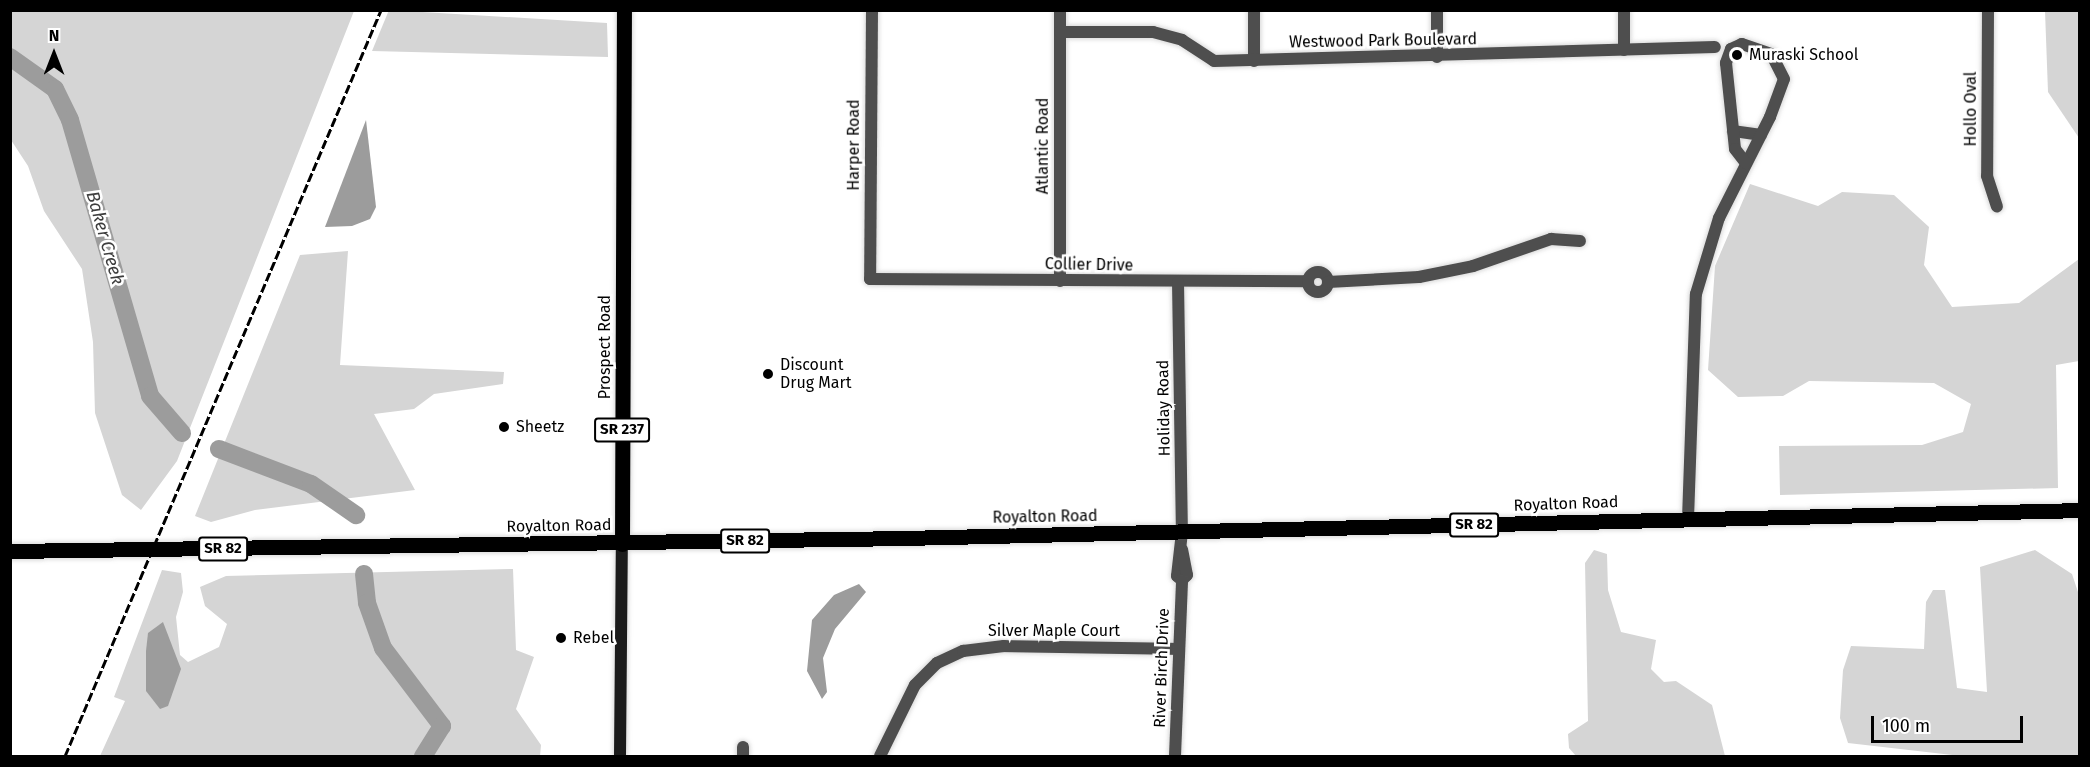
<!DOCTYPE html>
<style>
body{margin:0}
#map{position:relative;width:2090px;height:767px;overflow:hidden;background:#fff;font-family:"Fira Sans",sans-serif}
div>[style]{position:absolute}
[style*='--x']{left:calc(var(--x)*1px);top:calc(var(--y)*1px);width:calc(var(--w)*1px);rotate:calc(var(--a)*1deg)}
.green>*{inset:0;background:#d5d5d5}
.water>*{inset:0;background:#9c9c9c}
.river>*{height:18px;margin:-9px;padding:0 9px;transform-origin:9px;border-radius:9px;background:#9c9c9c}
.roads{filter:drop-shadow(0 0 2px #dbdbdb) drop-shadow(0 0 2px #dbdbdb)}
.street>*{height:12px;margin:-6px;padding:0 6px;transform-origin:6px;border-radius:6px;background:#4e4e4e}
.street>.ring{margin:-6px;padding:0;box-sizing:content-box;background:none;border:12px solid #4e4e4e;border-radius:50%}
.secondary>*{height:12px;margin:-6px;padding:0 6px;transform-origin:6px;border-radius:6px;background:#1b1b1b}
.primary>*{height:15px;margin:-7.5px;padding:0 7.5px;transform-origin:7.5px;border-radius:7.5px;background:#000}
.rail>*{height:3px;margin-top:-1.5px;transform-origin:0;background:repeating-linear-gradient(90deg,#000 0 9px,transparent 0 12px)}
.dots>*{width:16px;height:16px;translate:-50% -50%;box-sizing:border-box;border:3px solid #fff;border-radius:50%}
span{translate:-50% -50%;white-space:nowrap;text-align:center;line-height:1.15;-webkit-text-stroke:5px #fff;paint-order:stroke}
.shield-label span{padding:2px 4px;background:#fff;border:2px solid;border-radius:4px;-webkit-text-stroke-width:0}
.shield-label{font-size:15px;color:#000;font-weight:700}
.street-label{font-size:16px;color:#000}
.poi-label{font-size:16px;color:#000}
.left{translate:0 -50%;text-align:left}
.water-label{font-size:18px;color:#3d3d3d;font-style:italic}
.frame{position:absolute;inset:0;border:12px solid #000;pointer-events:none}
.north{position:absolute;left:24px;top:24px;width:60px;height:60px;-webkit-text-stroke:4px #fff;paint-order:stroke;rotate:0deg;font-size:16px;font-weight:700;line-height:24px;text-align:center;color:#000}
.north::after{content:'';display:block;margin:auto;width:21px;height:27px;background:#000;clip-path:polygon(50% 0,100% 100%,50% 72%,0 100%)}
.scale{position:absolute;left:1871px;top:716px;width:152px;height:27px;box-sizing:border-box;border:3px solid #000;border-top:0;padding-left:8px;font-size:18px;line-height:21px;white-space:nowrap;color:#000;-webkit-text-stroke:4px #fff;paint-order:stroke}
</style>
<div id="map">
<div class="green">
<div style="clip-path:polygon(389px 10px,607px 23px,608px 57px,372px 51px)"></div>
<div style="clip-path:polygon(10px 11px,354px 11px,177px 461px,141px 510px,122px 495px,95px 413px,93px 342px,82px 269px,44px 211px,28px 166px,11px 140px)"></div>
<div style="clip-path:polygon(2045px 11px,2079px 11px,2079px 138px,2048px 92px)"></div>
<div style="clip-path:polygon(1750px 184px,1818px 206px,1842px 192px,1894px 195px,1929px 227px,1924px 265px,1952px 307px,2019px 303px,2079px 259px,2079px 361px,2056px 365px,2058px 488px,1780px 495px,1779px 446px,1922px 445px,1963px 432px,1971px 404px,1934px 383px,1809px 381px,1783px 396px,1738px 397px,1708px 370px,1715px 266px)"></div>
<div style="clip-path:polygon(348px 251px,340px 365px,504px 372px,503px 384px,434px 394px,414px 409px,374px 414px,415px 490px,255px 510px,211px 522px,195px 516px,300px 255px)"></div>
<div style="clip-path:polygon(1594px 550px,1607px 554px,1608px 590px,1621px 632px,1656px 640px,1651px 669px,1664px 682px,1676px 681px,1712px 705px,1725px 756px,1576px 756px,1569px 748px,1568px 734px,1588px 721px,1585px 563px)"></div>
<div style="clip-path:polygon(2035px 550px,2072px 574px,2079px 595px,2079px 756px,1961px 756px,1848px 743px,1840px 718px,1843px 670px,1851px 646px,1924px 649px,1926px 602px,1933px 590px,1945px 590px,1957px 688px,1987px 692px,1980px 567px)"></div>
<div style="clip-path:polygon(513px 569px,516px 650px,534px 657px,516px 709px,541px 745px,540px 756px,100px 756px,125px 701px,114px 697px,162px 570px,181px 573px,183px 592px,176px 617px,180px 655px,188px 662px,219px 647px,227px 624px,205px 606px,200px 587px,226px 576px)"></div>
</div>
<div class="water">
<div style="clip-path:polygon(366px 120px,376px 207px,370px 219px,352px 226px,325px 227px)"></div>
<div style="clip-path:polygon(859px 584px,866px 592px,835px 629px,823px 658px,827px 692px,822px 699px,807px 671px,812px 620px,834px 595px)"></div>
<div style="clip-path:polygon(163px 622px,181px 669px,168px 706px,160px 709px,146px 691px,146px 651px,148px 633px)"></div>
</div>
<div class="river">
<div style="--x:10;--y:57;--w:55;--a:35.4"></div>
<div style="--x:55;--y:89;--w:34;--a:64"></div>
<div style="--x:70;--y:120;--w:287;--a:73.8"></div>
<div style="--x:150;--y:396;--w:49;--a:49.1"></div>
<div style="--x:219;--y:449;--w:98;--a:20.8"></div>
<div style="--x:311;--y:484;--w:55;--a:34.6"></div>
<div style="--x:364;--y:574;--w:29;--a:84"></div>
<div style="--x:367;--y:603;--w:48;--a:70.4"></div>
<div style="--x:383;--y:648;--w:98;--a:52.9"></div>
<div style="--x:442;--y:726;--w:36;--a:122"></div>
</div>
<div class="roads">
<div class="street">
<div style="--x:872;--y:10;--w:269;--a:90.4"></div>
<div style="--x:870;--y:279;--w:438;--a:0.3"></div>
<div style="--x:1060;--y:10;--w:271;--a:90"></div>
<div style="--x:1254;--y:10;--w:51;--a:90"></div>
<div style="--x:1988;--y:10;--w:166;--a:90.3"></div>
<div style="--x:1987;--y:176;--w:32;--a:72"></div>
<div style="--x:1060;--y:32;--w:93;--a:0"></div>
<div style="--x:1153;--y:32;--w:30;--a:15"></div>
<div style="--x:1182;--y:40;--w:38;--a:33"></div>
<div style="--x:1214;--y:61;--w:501;--a:-1.6"></div>
<div style="--x:1624;--y:50;--w:40;--a:-90"></div>
<div style="--x:1437;--y:57;--w:47;--a:-90"></div>
<div style="--x:1733;--y:131;--w:28;--a:8"></div>
<div class="ring" style="left:1308px;top:272px;width:8px;height:8px"></div>
<div style="--x:1178;--y:282;--w:250;--a:89.1"></div>
<div style="--x:1182;--y:532;--w:44;--a:96.5"></div>
<div style="--x:1177;--y:576;--w:6;--a:39"></div>
<div style="--x:1182;--y:580;--w:7;--a:-45"></div>
<div style="--x:1187;--y:575;--w:26;--a:-101"></div>
<div style="--x:1328;--y:282;--w:91;--a:-3.1"></div>
<div style="--x:1419;--y:277;--w:55;--a:-11.5"></div>
<div style="--x:1473;--y:266;--w:83;--a:-19.1"></div>
<div style="--x:1551;--y:239;--w:29;--a:4"></div>
<div style="--x:1688;--y:519;--w:225;--a:-88"></div>
<div style="--x:1696;--y:294;--w:79;--a:-73.2"></div>
<div style="--x:1719;--y:218;--w:113;--a:-63.2"></div>
<div style="--x:1770;--y:117;--w:40;--a:-69.8"></div>
<div style="--x:1784;--y:79;--w:28;--a:-117"></div>
<div style="--x:1771;--y:54;--w:31;--a:-161"></div>
<div style="--x:1742;--y:44;--w:12;--a:156"></div>
<div style="--x:1731;--y:49;--w:15;--a:110"></div>
<div style="--x:1726;--y:63;--w:86;--a:84"></div>
<div style="--x:1735;--y:149;--w:18;--a:52"></div>
<div style="--x:743;--y:756;--w:9;--a:-90"></div>
<div style="--x:880;--y:756;--w:79;--a:-63.8"></div>
<div style="--x:915;--y:685;--w:31;--a:-45"></div>
<div style="--x:937;--y:663;--w:29;--a:-25"></div>
<div style="--x:963;--y:651;--w:41;--a:-7"></div>
<div style="--x:1004;--y:646;--w:173;--a:1"></div>
<div style="--x:1175;--y:756;--w:176;--a:-87.7"></div>
</div>
<div class="secondary">
<div style="--x:620;--y:756;--w:212;--a:-89.5"></div>
</div>
<div class="primary">
<div style="--x:622;--y:544;--w:534;--a:-89.79"></div>
<div style="--x:10;--y:551;--w:894;--a:-0.83"></div>
<div style="--x:904;--y:538;--w:1176;--a:-1.36"></div>
</div>
</div>
<div class="rail">
<div style="--x:65;--y:756;--w:810;--a:-67.04"></div>
</div>
<div class="dots">
<div style="left:1737px;top:55px;background:#000"></div>
<div style="left:768px;top:374px;background:#000"></div>
<div style="left:504px;top:427px;background:#000"></div>
<div style="left:561px;top:638px;background:#000"></div>
</div>
<div class="shield-label">
<span style="left:622px;top:430px">SR 237</span>
<span style="left:1474px;top:525px">SR 82</span>
<span style="left:745px;top:541px">SR 82</span>
<span style="left:223px;top:549px">SR 82</span>
</div>
<div class="street-label">
<span style="left:1383px;top:41px;rotate:-1deg">Westwood Park Boulevard</span>
<span style="left:1971px;top:109px;rotate:-90deg">Hollo Oval</span>
<span style="left:854px;top:145px;rotate:-90deg">Harper Road</span>
<span style="left:1043px;top:146px;rotate:-90deg">Atlantic Road</span>
<span style="left:1089px;top:265px;rotate:1deg">Collier Drive</span>
<span style="left:605px;top:347px;rotate:-90deg">Prospect Road</span>
<span style="left:1164px;top:408px;rotate:-91deg">Holiday Road</span>
<span style="left:1566px;top:504px;rotate:-2deg">Royalton Road</span>
<span style="left:1045px;top:517px;rotate:-1deg">Royalton Road</span>
<span style="left:559px;top:526px;rotate:-1deg">Royalton Road</span>
<span style="left:1054px;top:631px">Silver Maple Court</span>
<span style="left:1162px;top:668px;rotate:-88deg">River Birch Drive</span>
</div>
<div class="poi-label">
<span class="left" style="left:1749px;top:55px">Muraski School</span>
<span class="left" style="left:780px;top:374px">Discount<br>Drug Mart</span>
<span class="left" style="left:516px;top:427px">Sheetz</span>
<span class="left" style="left:573px;top:638px">Rebel</span>
</div>
<div class="water-label">
<span style="left:105px;top:238px;rotate:74deg">Baker Creek</span>
</div>
<div class="frame"></div>
<div class="north">N</div>
<div class="scale">100 m</div>
</div>
